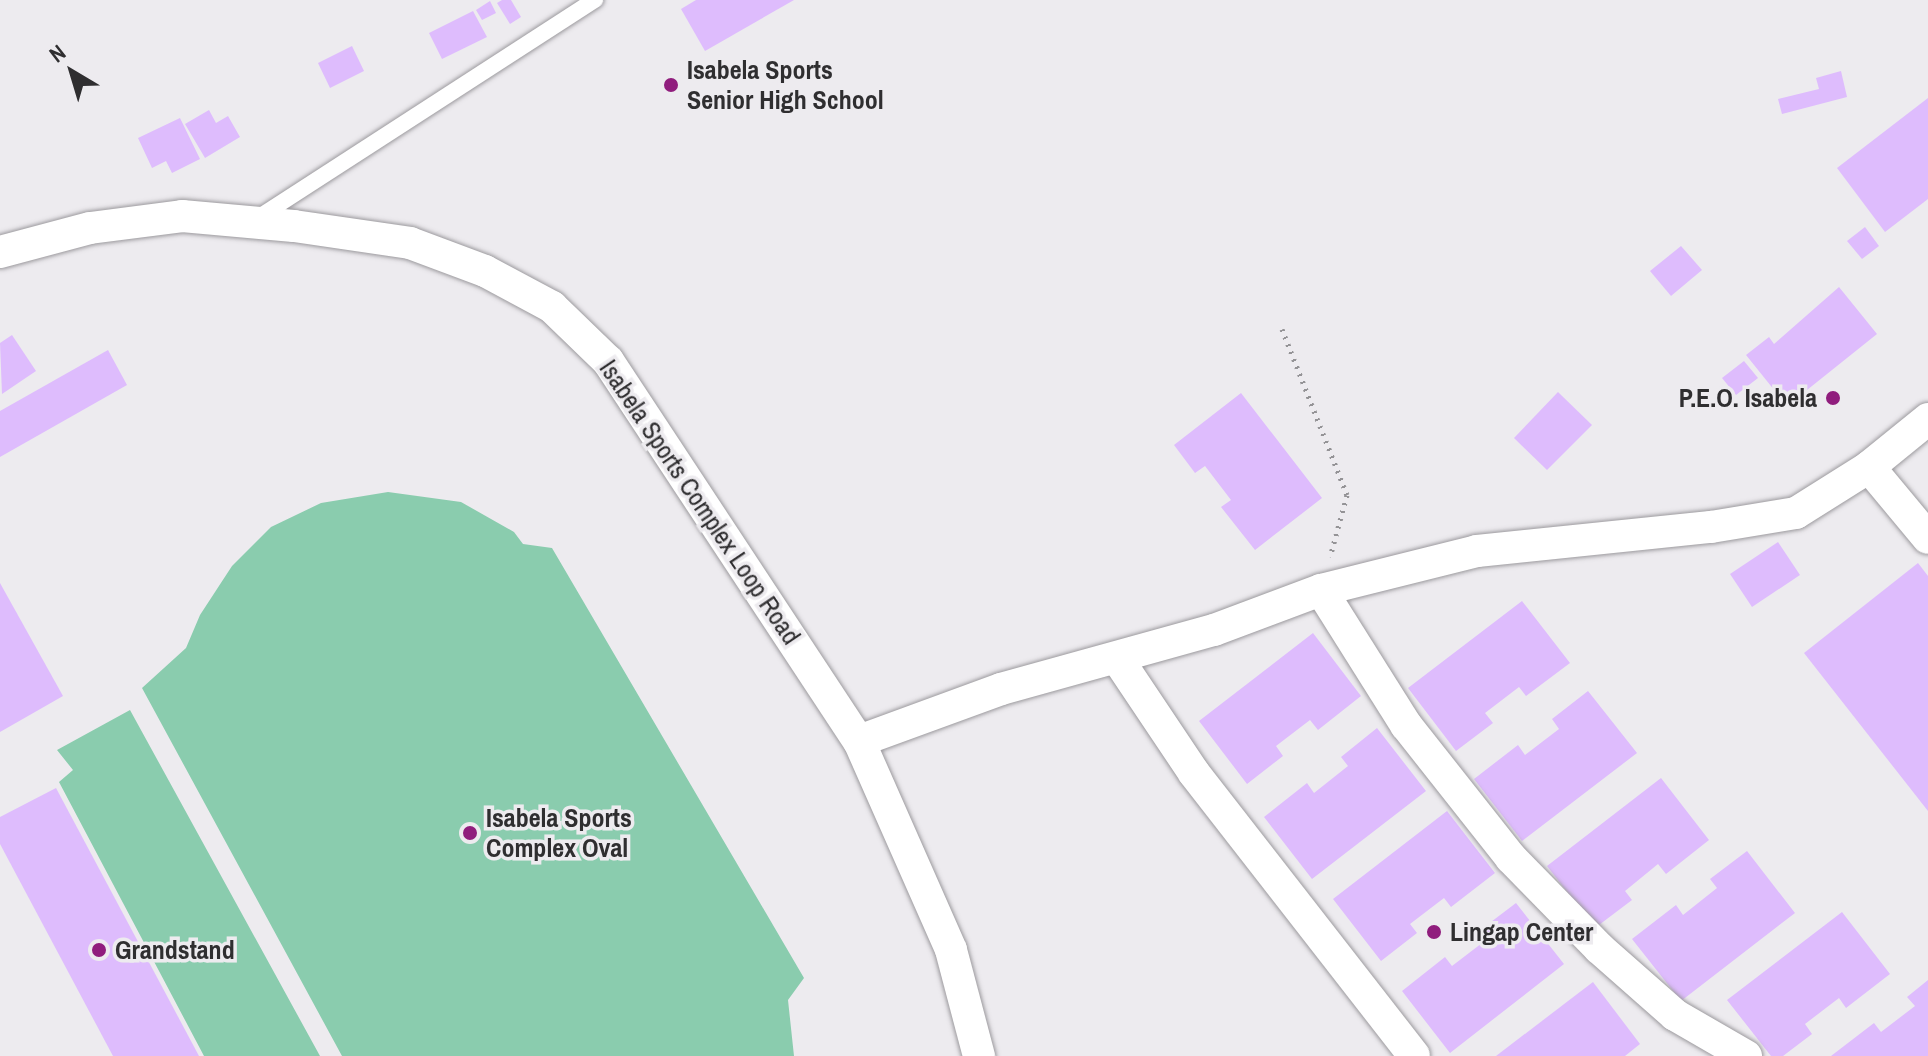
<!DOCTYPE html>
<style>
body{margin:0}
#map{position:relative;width:1928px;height:1056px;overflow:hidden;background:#edebef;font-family:"Archivo Narrow",sans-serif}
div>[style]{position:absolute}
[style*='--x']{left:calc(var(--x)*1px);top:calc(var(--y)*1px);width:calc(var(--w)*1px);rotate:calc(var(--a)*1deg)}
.green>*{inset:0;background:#8accae}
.building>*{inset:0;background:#debcfd}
.path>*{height:5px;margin-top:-2.5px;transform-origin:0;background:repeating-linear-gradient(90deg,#949396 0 2px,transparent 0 8px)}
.roads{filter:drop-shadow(0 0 2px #9c9a9e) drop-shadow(0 0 2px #9c9a9e)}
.service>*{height:16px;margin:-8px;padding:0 8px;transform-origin:8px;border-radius:8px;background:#fff}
.minor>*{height:32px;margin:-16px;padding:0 16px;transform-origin:16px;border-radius:16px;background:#fff}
.dots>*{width:22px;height:22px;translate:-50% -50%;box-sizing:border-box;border:4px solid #edebef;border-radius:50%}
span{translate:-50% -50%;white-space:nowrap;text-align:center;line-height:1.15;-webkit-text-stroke:7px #edebef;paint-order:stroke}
.poi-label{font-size:26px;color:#2f2e30;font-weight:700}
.left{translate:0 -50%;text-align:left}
.right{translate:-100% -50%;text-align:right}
.street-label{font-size:26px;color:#2f2e30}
.north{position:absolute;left:32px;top:32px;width:80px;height:80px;-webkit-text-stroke:6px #edebef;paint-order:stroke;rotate:322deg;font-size:22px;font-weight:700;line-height:32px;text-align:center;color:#2f2e30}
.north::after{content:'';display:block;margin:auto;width:28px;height:36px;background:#2f2e30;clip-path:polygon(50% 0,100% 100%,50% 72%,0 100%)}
</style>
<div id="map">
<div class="green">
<div style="clip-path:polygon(388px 492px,461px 502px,514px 532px,523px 544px,552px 548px,804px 978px,788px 1000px,794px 1056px,342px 1056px,142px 688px,186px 648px,200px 615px,232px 566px,271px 527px,321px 503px)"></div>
<div style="clip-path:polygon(130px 710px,320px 1056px,204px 1056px,59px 782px,73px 770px,57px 750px)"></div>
</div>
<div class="building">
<div style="clip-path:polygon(502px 0,511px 0,521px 17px,510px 24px,497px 3px)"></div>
<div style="clip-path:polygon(696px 0,794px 0,705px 51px,681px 9px)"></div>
<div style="clip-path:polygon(490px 1px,496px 13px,482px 20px,476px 10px)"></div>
<div style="clip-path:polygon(473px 11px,487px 37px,442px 59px,429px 33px)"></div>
<div style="clip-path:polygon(352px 46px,364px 71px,330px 88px,318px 63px)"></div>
<div style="clip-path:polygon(1841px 71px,1847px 97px,1782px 114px,1778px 99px,1819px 89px,1816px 78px)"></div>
<div style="clip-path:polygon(1928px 98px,1928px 199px,1885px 232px,1837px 168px)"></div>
<div style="clip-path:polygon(209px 110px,216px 123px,228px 116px,240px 137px,205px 158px,185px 124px)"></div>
<div style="clip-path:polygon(180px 118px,200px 159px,172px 173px,166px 161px,152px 168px,138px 138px)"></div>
<div style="clip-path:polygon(1865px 227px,1879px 246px,1862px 259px,1847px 241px)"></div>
<div style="clip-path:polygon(1681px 246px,1702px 270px,1671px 296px,1650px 271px)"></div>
<div style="clip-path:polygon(1839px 287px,1877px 334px,1787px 406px,1746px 355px,1769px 337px,1774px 344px)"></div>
<div style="clip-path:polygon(12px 335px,36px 371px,2px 394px,0 343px)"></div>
<div style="clip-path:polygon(108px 350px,127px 385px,0 457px,0 411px)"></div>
<div style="clip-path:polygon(1744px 361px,1758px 378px,1736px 395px,1722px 378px)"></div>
<div style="clip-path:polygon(1558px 392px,1592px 425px,1547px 470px,1514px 438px)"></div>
<div style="clip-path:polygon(1241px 393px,1322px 498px,1255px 550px,1221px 507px,1231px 500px,1205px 466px,1195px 473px,1174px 445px)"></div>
<div style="clip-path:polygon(1778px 542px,1800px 575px,1752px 607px,1730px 574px)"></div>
<div style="clip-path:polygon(1918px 563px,1928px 576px,1928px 811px,1804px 653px)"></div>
<div style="clip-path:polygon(0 583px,63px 696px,0 732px)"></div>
<div style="clip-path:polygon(1522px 601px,1570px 663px,1526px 696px,1519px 687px,1485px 713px,1493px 723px,1456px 751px,1408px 688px)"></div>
<div style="clip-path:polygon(1313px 633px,1361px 696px,1318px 730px,1310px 720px,1276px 746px,1283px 756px,1247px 784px,1199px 721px)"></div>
<div style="clip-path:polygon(1588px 691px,1637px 753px,1522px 841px,1474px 779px,1518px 745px,1525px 755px,1559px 729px,1552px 719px)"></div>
<div style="clip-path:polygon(1377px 728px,1426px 791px,1312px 879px,1264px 817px,1307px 783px,1314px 793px,1348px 766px,1341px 757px)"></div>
<div style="clip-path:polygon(1661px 778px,1709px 840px,1666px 874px,1658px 864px,1625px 891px,1632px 900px,1595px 928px,1547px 866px)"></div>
<div style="clip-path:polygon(56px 788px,199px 1056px,113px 1056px,0 844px,0 817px)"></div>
<div style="clip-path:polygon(1447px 811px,1495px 873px,1451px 907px,1444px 898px,1410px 924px,1417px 933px,1381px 961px,1333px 899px)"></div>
<div style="clip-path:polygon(1747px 851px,1795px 913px,1681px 1001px,1632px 939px,1676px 905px,1683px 915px,1717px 888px,1710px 879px)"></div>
<div style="clip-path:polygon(1516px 903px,1564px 964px,1450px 1053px,1402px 991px,1445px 957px,1452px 966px,1486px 940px,1479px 931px)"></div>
<div style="clip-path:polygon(1842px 912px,1890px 974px,1846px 1008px,1839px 998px,1805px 1024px,1812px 1034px,1783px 1056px,1771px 1056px,1727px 1000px)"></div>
<div style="clip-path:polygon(1928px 980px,1928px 1056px,1831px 1056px,1874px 1023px,1881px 1032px,1915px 1006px,1907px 997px)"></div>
<div style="clip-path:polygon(1593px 982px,1640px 1044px,1625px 1056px,1496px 1056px)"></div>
</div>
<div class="path">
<div style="--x:1282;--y:329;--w:178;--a:68.6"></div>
<div style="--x:1347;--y:495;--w:64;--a:105.3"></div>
</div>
<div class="roads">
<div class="service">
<div style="--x:256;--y:219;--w:404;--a:-32.9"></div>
</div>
<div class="minor">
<div style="--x:0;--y:252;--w:93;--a:-14.9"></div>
<div style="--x:90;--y:228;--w:93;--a:-7.4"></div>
<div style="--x:182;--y:216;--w:112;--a:5.1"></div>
<div style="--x:294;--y:226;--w:117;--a:8.3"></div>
<div style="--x:410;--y:243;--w:80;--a:20.5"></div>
<div style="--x:485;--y:271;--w:76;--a:28.2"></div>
<div style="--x:552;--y:307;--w:78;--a:44"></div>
<div style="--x:608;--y:361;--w:455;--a:56.6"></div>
<div style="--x:859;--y:741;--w:228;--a:66.2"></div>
<div style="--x:951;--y:950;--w:110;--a:75.2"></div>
<div style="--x:1869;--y:467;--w:92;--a:50.3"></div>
<div style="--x:1321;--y:590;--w:160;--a:57.8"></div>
<div style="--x:1406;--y:725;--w:169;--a:51.7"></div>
<div style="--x:1511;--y:858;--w:126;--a:45.6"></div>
<div style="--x:1599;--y:948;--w:101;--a:41.4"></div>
<div style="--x:1675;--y:1015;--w:82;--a:30"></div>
<div style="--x:1117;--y:658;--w:138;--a:56.2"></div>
<div style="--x:1194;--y:773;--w:358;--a:52.1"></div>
<div style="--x:859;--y:741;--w:151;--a:-20.1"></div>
<div style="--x:1001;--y:689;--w:221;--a:-15.5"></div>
<div style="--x:1214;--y:630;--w:114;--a:-20.5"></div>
<div style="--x:1321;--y:590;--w:161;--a:-14"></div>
<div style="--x:1477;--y:551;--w:235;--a:-5.9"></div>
<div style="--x:1711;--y:527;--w:86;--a:-9.4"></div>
<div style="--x:1796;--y:513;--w:86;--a:-32.2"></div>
<div style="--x:1869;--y:467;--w:76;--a:-39.1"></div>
</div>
</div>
<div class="dots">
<div style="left:671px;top:85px;background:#901d7d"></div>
<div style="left:1833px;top:398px;background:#901d7d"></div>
<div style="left:470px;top:833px;background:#901d7d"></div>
<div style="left:1434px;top:932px;background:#901d7d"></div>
<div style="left:99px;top:950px;background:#901d7d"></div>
</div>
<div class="poi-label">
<span class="left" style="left:687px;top:85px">Isabela Sports<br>Senior High School</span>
<span class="right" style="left:1817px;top:398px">P.E.O. Isabela</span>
<span class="left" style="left:486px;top:833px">Isabela Sports<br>Complex Oval</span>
<span class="left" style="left:1450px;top:932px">Lingap Center</span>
<span class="left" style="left:115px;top:950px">Grandstand</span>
</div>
<div class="street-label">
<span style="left:700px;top:502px;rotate:56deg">Isabela Sports Complex Loop Road</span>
</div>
<div class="north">N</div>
</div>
